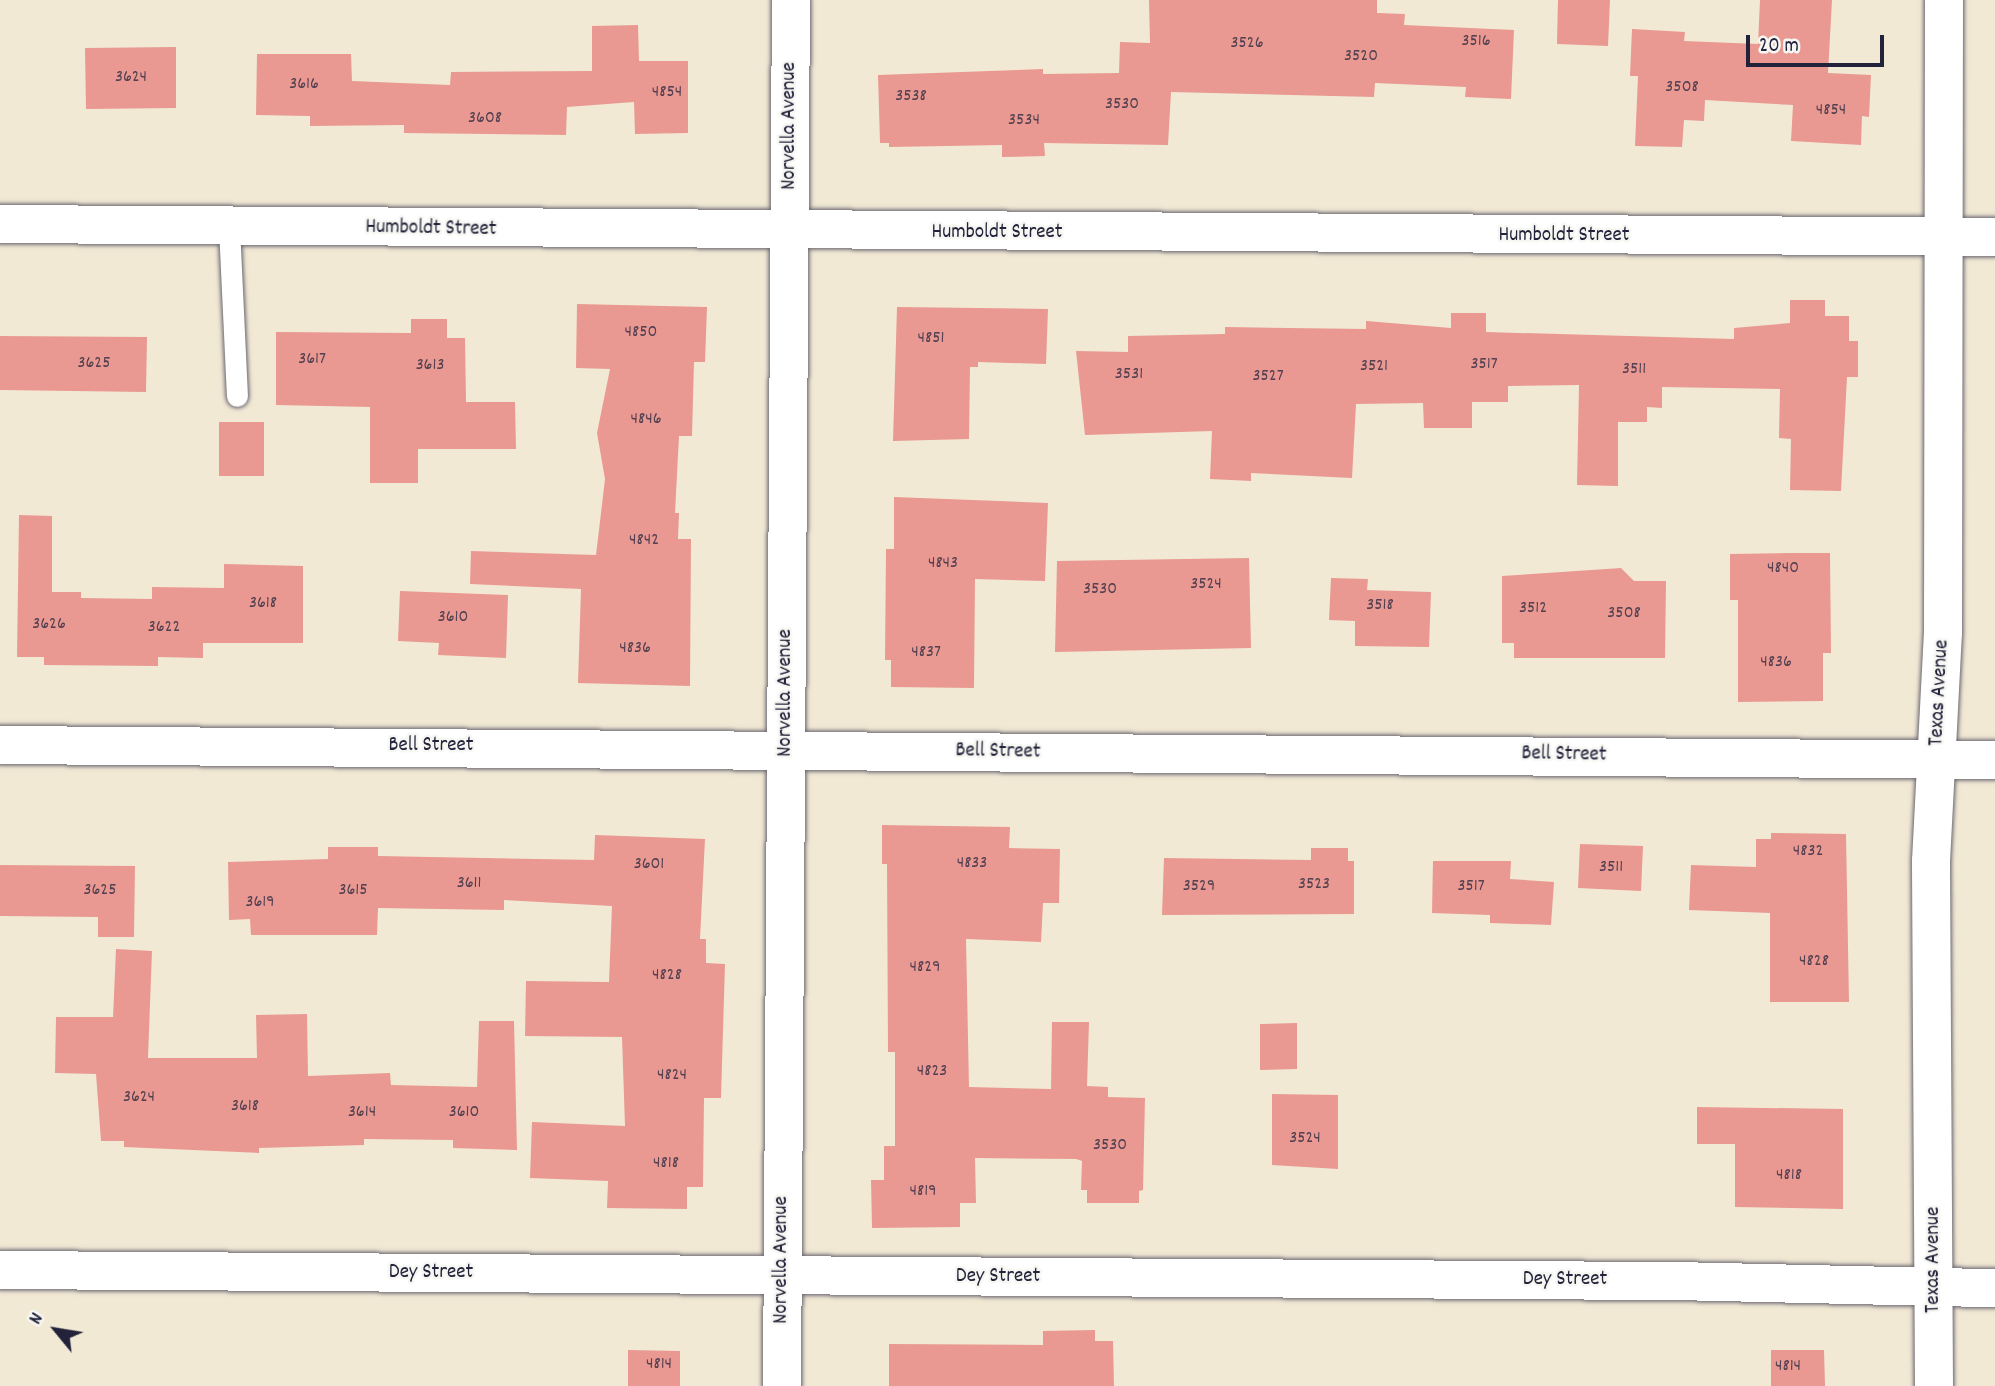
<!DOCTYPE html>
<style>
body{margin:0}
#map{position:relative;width:1995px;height:1386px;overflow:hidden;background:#f2e9d5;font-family:Dekko,sans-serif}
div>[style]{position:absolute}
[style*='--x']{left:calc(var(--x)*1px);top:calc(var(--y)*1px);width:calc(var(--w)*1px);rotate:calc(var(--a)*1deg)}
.building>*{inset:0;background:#e99991}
.roads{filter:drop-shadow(0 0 2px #6b6871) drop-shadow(0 0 2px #6b6871)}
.service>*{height:21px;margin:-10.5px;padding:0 10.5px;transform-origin:10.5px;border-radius:10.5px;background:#fff}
.minor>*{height:38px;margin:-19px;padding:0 19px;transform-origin:19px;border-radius:19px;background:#fff}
span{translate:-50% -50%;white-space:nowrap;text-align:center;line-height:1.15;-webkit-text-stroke:5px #f6f6f2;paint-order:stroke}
.number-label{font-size:18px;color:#544050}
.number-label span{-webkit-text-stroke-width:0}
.street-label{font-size:21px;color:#22223b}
.north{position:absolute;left:21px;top:1295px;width:70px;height:70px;-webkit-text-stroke:5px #f6f6f2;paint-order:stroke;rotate:300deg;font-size:19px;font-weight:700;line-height:28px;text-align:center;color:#22223b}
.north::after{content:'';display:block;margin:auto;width:24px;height:32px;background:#22223b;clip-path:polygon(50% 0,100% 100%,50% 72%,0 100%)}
.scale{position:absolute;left:1746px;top:35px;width:138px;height:32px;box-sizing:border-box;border:4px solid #22223b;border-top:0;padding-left:9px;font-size:21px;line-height:24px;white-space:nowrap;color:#22223b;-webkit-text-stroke:5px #f6f6f2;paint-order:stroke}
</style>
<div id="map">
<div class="building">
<div style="clip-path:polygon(1149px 0,1377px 0,1377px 13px,1405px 14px,1404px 25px,1514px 30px,1511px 99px,1465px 97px,1466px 87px,1375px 83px,1374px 97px,1171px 92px,1168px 145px,1044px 143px,1045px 156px,1002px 157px,1002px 145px,889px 147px,889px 143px,880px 143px,878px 75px,1043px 69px,1043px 74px,1119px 73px,1120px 42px,1150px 43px)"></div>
<div style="clip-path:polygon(1558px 0,1610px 0,1608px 46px,1557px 44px)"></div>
<div style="clip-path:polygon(1760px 0,1832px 0,1828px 73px,1871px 75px,1869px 117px,1862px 116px,1861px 145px,1791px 141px,1793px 105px,1705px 100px,1704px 121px,1684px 120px,1682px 147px,1635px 146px,1638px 76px,1630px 76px,1632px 29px,1685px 32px,1684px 41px,1758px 44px)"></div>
<div style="clip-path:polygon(638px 25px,639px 61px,688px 61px,688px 133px,635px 134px,634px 102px,567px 107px,566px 135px,404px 133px,404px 125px,310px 126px,310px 116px,256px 115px,257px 54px,351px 54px,352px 81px,450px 85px,451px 72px,592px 71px,592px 26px)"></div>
<div style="clip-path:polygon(176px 47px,176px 108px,86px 109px,85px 48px)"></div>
<div style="clip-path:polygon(1790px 300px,1825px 300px,1825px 316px,1849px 316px,1849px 341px,1858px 341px,1858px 377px,1847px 377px,1841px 491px,1790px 490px,1791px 439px,1779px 438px,1780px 389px,1662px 387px,1662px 408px,1647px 407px,1647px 422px,1618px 422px,1618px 486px,1577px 485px,1579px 385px,1508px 386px,1508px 402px,1472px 402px,1472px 428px,1424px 428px,1423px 403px,1356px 404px,1352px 478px,1251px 473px,1251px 481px,1210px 479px,1212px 431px,1085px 435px,1076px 351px,1128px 352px,1128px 336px,1225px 334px,1225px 327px,1366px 329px,1366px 321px,1451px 328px,1451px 313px,1486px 313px,1486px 332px,1734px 339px,1734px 328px,1790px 323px)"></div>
<div style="clip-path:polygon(577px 304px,707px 307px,705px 362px,694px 362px,692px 436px,679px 436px,675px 513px,679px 513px,678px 539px,691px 539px,690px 686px,578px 683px,581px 589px,470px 584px,471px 551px,596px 555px,605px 479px,597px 433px,610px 369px,576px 368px)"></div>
<div style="clip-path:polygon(897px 307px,1048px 309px,1046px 364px,978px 362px,978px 367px,970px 367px,969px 439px,893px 441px)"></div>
<div style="clip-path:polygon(411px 319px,447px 319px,447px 338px,465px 338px,466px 402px,515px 402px,516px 449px,418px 449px,418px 483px,370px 483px,370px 407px,276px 405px,276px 332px,411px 333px)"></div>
<div style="clip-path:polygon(0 336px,147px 337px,146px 392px,0 390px)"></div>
<div style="clip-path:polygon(219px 422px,264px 422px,264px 476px,219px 476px)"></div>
<div style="clip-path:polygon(894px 497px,1048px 503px,1045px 581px,975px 579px,974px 688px,891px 687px,891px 660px,885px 660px,886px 549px,894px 549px)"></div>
<div style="clip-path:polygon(19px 515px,52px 516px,52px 592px,81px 592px,81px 598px,152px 599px,152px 587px,224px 588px,224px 564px,303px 566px,303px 643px,203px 643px,203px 658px,158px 657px,158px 666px,44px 665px,44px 657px,17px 657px)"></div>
<div style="clip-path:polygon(1789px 553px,1830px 553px,1831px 653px,1823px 653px,1823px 701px,1738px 702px,1738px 600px,1730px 600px,1730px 554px)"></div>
<div style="clip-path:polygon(1249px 558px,1251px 648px,1055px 652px,1057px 561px)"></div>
<div style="clip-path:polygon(1621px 568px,1634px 581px,1666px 581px,1665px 658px,1514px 658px,1514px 643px,1502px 643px,1502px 576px)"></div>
<div style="clip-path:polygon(1331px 578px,1368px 579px,1367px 590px,1431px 592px,1429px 647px,1355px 646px,1355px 621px,1329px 620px)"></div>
<div style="clip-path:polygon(400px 591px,508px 595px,506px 658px,438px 655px,439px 643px,398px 641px)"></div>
<div style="clip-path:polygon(882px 825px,1010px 827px,1009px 848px,1060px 849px,1059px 903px,1043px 903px,1041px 942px,966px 939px,969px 1087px,1051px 1089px,1052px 1022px,1089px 1022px,1087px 1086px,1108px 1087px,1108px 1097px,1145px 1098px,1143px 1190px,1139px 1191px,1139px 1203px,1087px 1203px,1087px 1190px,1081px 1190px,1082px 1161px,1076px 1159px,975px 1158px,976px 1203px,960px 1203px,960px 1227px,872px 1228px,871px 1180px,884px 1180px,884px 1146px,895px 1146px,895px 1052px,888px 1052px,887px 864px,882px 864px)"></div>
<div style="clip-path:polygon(1771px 833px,1846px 834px,1849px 1002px,1770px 1002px,1770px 913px,1689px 910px,1691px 865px,1756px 867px,1756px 839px,1771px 839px)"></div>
<div style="clip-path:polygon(595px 835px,705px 839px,700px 939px,706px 939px,706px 963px,725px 964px,721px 1098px,704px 1098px,703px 1187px,687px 1187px,687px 1209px,607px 1208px,608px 1181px,530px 1178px,532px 1122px,625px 1126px,622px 1037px,525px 1036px,526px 981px,609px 982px,612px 906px,504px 900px,504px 910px,378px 908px,377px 935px,251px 935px,250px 919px,229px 920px,228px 862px,328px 859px,328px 847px,378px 847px,378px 856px,594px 860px)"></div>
<div style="clip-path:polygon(1580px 844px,1643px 846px,1641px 891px,1578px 888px)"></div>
<div style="clip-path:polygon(1311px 848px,1348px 848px,1348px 861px,1354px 861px,1354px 914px,1162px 915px,1164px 858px,1311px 860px)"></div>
<div style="clip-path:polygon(1433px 861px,1511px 861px,1510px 879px,1554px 882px,1551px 925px,1490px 923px,1490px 915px,1432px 913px)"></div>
<div style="clip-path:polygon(0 865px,135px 866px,134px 937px,98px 937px,98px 917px,0 916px)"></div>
<div style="clip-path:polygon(116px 949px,152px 951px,148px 1058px,257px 1058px,256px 1015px,307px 1014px,308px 1076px,390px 1073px,391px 1085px,477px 1087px,479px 1021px,514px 1021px,517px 1150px,453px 1148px,453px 1140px,364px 1139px,364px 1145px,259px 1148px,259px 1153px,124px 1147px,124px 1141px,101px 1141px,96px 1074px,55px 1073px,56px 1017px,113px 1017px)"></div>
<div style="clip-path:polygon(1297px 1023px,1297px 1069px,1260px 1070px,1260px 1024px)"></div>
<div style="clip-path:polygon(1272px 1094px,1338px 1095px,1338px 1169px,1272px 1165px)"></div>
<div style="clip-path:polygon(1697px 1107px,1843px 1109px,1843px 1209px,1735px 1207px,1735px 1144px,1697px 1144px)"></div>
<div style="clip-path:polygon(1095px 1330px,1095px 1341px,1113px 1341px,1114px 1386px,889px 1386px,889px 1344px,1043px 1345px,1043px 1331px)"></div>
<div style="clip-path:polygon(628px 1350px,680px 1351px,680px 1386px,628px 1386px)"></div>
<div style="clip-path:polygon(1771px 1350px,1824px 1350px,1825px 1386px,1771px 1386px)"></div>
</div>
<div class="roads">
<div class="service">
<div style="--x:229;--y:227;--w:169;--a:87.3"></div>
</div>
<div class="minor">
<div style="--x:0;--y:224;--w:1995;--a:0.37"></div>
<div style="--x:0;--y:745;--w:1995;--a:0.43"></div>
<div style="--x:0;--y:1270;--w:1675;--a:0.38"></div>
<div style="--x:1675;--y:1281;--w:320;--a:1.3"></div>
<div style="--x:782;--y:1386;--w:1386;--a:-89.63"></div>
<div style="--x:1934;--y:1386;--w:525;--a:-90.33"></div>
<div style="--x:1931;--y:861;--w:228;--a:-87"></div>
<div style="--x:1943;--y:633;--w:633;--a:-89.91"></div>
</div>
</div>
<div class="number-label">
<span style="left:1476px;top:42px">3516</span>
<span style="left:1247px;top:44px">3526</span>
<span style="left:1361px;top:57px">3520</span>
<span style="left:131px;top:78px">3624</span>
<span style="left:304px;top:85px">3616</span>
<span style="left:1682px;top:88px">3508</span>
<span style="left:667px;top:93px">4854</span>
<span style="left:911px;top:97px">3538</span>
<span style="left:1122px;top:105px">3530</span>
<span style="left:1831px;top:111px">4854</span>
<span style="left:485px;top:119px">3608</span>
<span style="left:1024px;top:121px">3534</span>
<span style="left:641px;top:333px">4850</span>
<span style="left:931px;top:339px">4851</span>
<span style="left:312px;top:360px">3617</span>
<span style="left:94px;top:364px">3625</span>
<span style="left:1484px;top:365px">3517</span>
<span style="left:430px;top:366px">3613</span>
<span style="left:1374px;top:367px">3521</span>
<span style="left:1634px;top:370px">3511</span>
<span style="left:1129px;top:375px">3531</span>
<span style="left:1268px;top:377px">3527</span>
<span style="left:646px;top:420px">4846</span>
<span style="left:644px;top:541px">4842</span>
<span style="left:943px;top:564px">4843</span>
<span style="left:1783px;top:569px">4840</span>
<span style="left:1206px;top:585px">3524</span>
<span style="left:1100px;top:590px">3530</span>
<span style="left:263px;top:604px">3618</span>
<span style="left:1380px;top:606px">3518</span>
<span style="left:1533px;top:609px">3512</span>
<span style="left:1624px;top:614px">3508</span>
<span style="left:453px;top:618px">3610</span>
<span style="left:49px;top:625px">3626</span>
<span style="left:164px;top:628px">3622</span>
<span style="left:635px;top:649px">4836</span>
<span style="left:926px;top:653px">4837</span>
<span style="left:1776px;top:663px">4836</span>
<span style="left:1808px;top:852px">4832</span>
<span style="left:972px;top:864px">4833</span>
<span style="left:649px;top:865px">3601</span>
<span style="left:1611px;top:868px">3511</span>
<span style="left:469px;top:884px">3611</span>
<span style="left:1314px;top:885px">3523</span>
<span style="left:1199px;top:887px">3529</span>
<span style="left:1471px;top:887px">3517</span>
<span style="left:100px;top:891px">3625</span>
<span style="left:353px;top:891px">3615</span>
<span style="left:260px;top:903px">3619</span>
<span style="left:1814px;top:962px">4828</span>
<span style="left:925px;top:968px">4829</span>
<span style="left:667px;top:976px">4828</span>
<span style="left:932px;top:1072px">4823</span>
<span style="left:672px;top:1076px">4824</span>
<span style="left:139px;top:1098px">3624</span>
<span style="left:245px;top:1107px">3618</span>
<span style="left:362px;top:1113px">3614</span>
<span style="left:464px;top:1113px">3610</span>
<span style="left:1305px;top:1139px">3524</span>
<span style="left:1110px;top:1146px">3530</span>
<span style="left:666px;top:1164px">4818</span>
<span style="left:1789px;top:1176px">4818</span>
<span style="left:923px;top:1192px">4819</span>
<span style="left:659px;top:1365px">4814</span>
<span style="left:1788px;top:1367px">4814</span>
</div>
<div class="street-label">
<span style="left:790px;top:126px;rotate:-90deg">Norvella Avenue</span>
<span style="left:431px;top:229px;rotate:1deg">Humboldt Street</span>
<span style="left:997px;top:233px">Humboldt Street</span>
<span style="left:1564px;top:236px">Humboldt Street</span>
<span style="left:786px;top:693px;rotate:-90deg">Norvella Avenue</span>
<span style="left:1940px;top:693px;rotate:-87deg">Texas Avenue</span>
<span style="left:431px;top:746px">Bell Street</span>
<span style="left:998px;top:752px;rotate:1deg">Bell Street</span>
<span style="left:1564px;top:755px;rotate:1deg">Bell Street</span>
<span style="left:782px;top:1260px;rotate:-90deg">Norvella Avenue</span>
<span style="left:1934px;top:1260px;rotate:-90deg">Texas Avenue</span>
<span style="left:431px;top:1273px">Dey Street</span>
<span style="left:998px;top:1277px">Dey Street</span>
<span style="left:1565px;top:1280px">Dey Street</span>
</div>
<div class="north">N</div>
<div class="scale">20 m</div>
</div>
